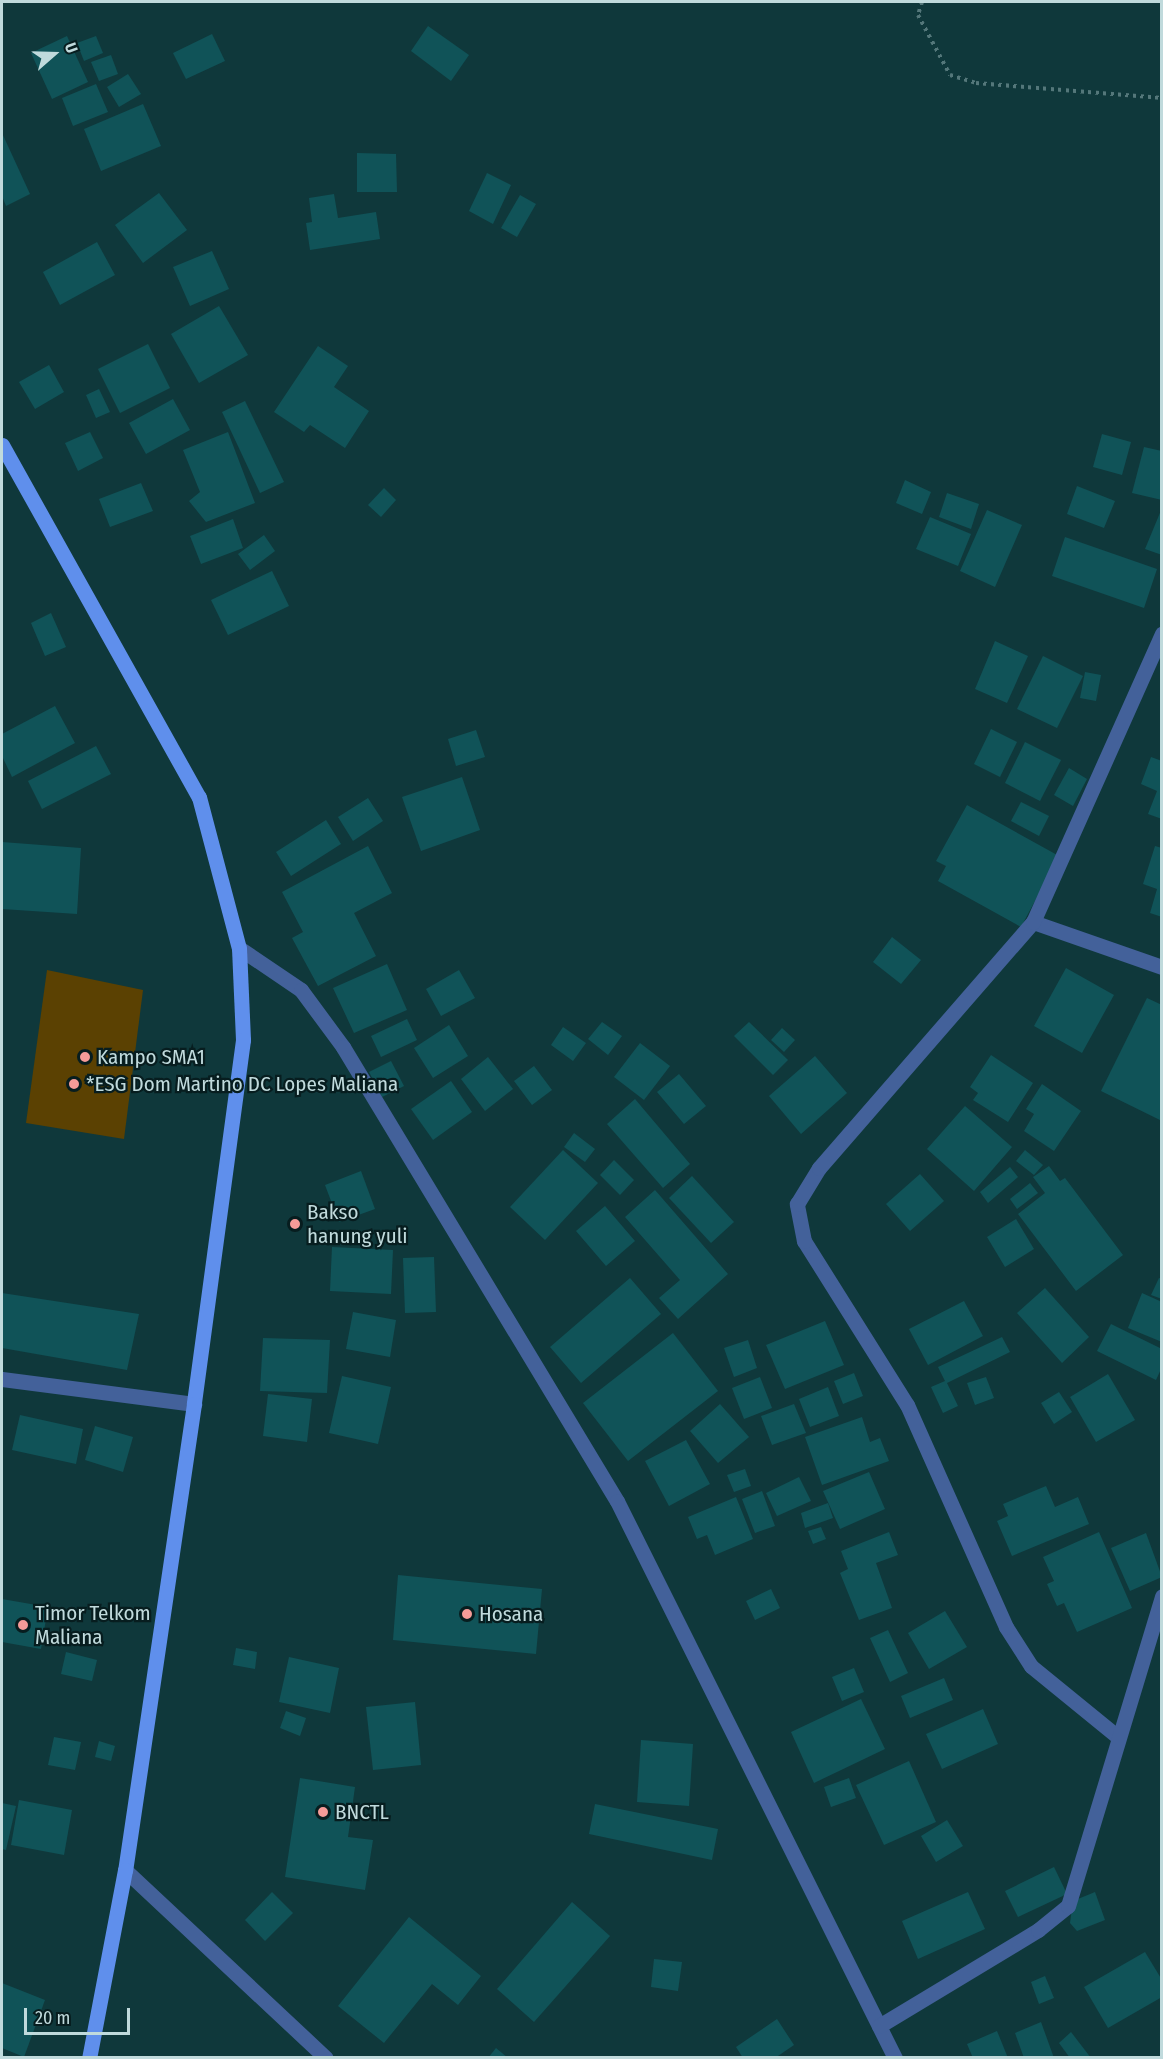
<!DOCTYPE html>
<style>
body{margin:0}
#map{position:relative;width:1163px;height:2059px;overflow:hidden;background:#0f383b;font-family:"Fira Sans Condensed",sans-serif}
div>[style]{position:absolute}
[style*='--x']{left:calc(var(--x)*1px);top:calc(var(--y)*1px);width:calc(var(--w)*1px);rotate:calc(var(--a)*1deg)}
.green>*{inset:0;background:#5b4102}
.building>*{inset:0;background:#105358}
.path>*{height:4px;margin-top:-2px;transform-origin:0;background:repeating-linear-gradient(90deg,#54777a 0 3px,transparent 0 7.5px)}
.minor>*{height:15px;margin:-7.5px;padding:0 7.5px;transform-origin:7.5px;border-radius:7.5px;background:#43619a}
.major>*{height:15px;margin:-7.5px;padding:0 7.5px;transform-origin:7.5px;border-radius:7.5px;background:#5f8fec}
.dots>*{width:16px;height:16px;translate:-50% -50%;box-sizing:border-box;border:3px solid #071d1f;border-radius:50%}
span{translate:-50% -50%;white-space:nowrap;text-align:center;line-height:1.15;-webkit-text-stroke:4.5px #071d1f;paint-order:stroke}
.poi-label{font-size:21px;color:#c0dadc}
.left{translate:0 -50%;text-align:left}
.frame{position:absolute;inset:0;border:3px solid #c0dadc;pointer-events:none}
.north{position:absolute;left:24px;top:24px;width:60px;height:60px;-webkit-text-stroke:4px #071d1f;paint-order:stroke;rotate:70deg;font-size:16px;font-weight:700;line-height:24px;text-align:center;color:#c0dadc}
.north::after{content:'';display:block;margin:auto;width:21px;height:27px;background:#c0dadc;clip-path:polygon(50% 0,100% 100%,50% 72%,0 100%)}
.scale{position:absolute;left:24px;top:2008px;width:106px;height:27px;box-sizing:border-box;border:3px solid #c0dadc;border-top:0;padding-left:8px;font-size:18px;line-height:21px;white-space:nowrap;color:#c0dadc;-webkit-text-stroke:4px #071d1f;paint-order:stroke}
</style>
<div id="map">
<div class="green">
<div style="clip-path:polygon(47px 970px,143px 990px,124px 1139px,26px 1123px)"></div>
</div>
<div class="building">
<div style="clip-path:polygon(428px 26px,469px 55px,451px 81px,411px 51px)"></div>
<div style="clip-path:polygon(212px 34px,225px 61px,186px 79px,173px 53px)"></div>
<div style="clip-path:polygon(67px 36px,88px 82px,52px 99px,31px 53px)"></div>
<div style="clip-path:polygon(96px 36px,103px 53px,84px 61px,77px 43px)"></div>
<div style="clip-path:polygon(111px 55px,118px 74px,99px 81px,91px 62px)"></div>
<div style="clip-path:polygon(128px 74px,141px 94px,119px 107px,107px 87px)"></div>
<div style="clip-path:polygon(96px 84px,108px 112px,73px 126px,62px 98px)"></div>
<div style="clip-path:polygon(143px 104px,161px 146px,101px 171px,84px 129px)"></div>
<div style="clip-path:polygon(2px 133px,30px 194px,6px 206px,2px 196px)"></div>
<div style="clip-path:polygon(357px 153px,396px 154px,397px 192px,357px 192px)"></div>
<div style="clip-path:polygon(487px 173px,511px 185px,493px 224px,469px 211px)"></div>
<div style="clip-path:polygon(159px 193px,187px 230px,143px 263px,115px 225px)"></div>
<div style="clip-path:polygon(334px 194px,338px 218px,376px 212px,380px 239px,310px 250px,306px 223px,312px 222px,309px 198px)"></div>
<div style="clip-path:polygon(520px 195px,536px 204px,517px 237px,501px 228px)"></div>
<div style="clip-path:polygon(97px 242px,115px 275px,60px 305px,43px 272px)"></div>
<div style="clip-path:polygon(212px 251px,229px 289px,190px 306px,173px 267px)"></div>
<div style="clip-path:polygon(219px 306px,248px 355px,199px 383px,171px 334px)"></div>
<div style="clip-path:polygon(148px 344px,170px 388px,120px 413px,98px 369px)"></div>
<div style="clip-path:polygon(318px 346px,348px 366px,334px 387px,369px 411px,345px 448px,310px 425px,304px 432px,274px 412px)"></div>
<div style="clip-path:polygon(49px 365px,64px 392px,35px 409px,19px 382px)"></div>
<div style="clip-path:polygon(99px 389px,110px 412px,96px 418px,86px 395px)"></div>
<div style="clip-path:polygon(173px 399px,190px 430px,146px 454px,129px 423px)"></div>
<div style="clip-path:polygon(245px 401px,284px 482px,260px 493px,222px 412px)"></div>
<div style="clip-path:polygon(90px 432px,103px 458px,78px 471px,65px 443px)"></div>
<div style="clip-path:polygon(228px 432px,255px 503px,206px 522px,189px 501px,200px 492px,183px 450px)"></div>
<div style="clip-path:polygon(1102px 434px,1131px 442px,1122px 475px,1093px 467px)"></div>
<div style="clip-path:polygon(1144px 447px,1162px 451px,1162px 500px,1132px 493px)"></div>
<div style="clip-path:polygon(905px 480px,931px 492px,922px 514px,896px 503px)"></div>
<div style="clip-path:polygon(141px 483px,153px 511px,110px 527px,99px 499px)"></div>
<div style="clip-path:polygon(1077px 486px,1115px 501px,1104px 528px,1067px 514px)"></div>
<div style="clip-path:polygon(384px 488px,396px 500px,381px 517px,368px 505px)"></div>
<div style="clip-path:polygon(947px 493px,979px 504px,971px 529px,939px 517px)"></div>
<div style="clip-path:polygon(1162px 508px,1162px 555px,1145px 549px)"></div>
<div style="clip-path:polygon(987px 510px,1022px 525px,995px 587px,960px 571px)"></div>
<div style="clip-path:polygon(930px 517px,971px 534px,958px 566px,916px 549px)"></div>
<div style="clip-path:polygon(233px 519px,243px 548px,201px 564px,190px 536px)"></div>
<div style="clip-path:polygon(264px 535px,275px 551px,250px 570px,238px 554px)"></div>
<div style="clip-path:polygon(1065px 537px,1157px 569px,1144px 608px,1052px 576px)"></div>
<div style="clip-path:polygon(272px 571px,289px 606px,228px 635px,211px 600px)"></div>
<div style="clip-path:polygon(51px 613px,66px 647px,45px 656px,31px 623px)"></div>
<div style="clip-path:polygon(995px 641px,1028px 656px,1007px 703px,975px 689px)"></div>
<div style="clip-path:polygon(1043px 656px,1083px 676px,1057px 728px,1017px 709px)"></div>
<div style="clip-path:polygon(1085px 672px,1101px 675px,1096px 701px,1080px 698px)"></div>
<div style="clip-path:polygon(55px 706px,75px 743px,12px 777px,2px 756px,2px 734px)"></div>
<div style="clip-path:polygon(991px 729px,1017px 742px,1000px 777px,974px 764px)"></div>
<div style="clip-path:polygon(476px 730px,485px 757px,456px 766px,448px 739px)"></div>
<div style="clip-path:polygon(1025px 742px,1061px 760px,1040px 801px,1005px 783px)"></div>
<div style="clip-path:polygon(96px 746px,111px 774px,42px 809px,28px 781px)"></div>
<div style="clip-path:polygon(1151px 757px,1162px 761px,1162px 819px,1148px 814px,1157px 791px,1141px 784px)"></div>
<div style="clip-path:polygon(1069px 768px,1087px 779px,1073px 806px,1054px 795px)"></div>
<div style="clip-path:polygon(462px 777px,480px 830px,421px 851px,402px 797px)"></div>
<div style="clip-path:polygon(368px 798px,383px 821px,353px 841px,338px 817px)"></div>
<div style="clip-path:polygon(1021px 802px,1049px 816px,1039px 836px,1011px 821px)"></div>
<div style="clip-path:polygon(967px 805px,1059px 856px,1021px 927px,938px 881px,946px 866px,936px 861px)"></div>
<div style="clip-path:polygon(326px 820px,341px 844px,291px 876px,276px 852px)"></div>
<div style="clip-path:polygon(2px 842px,81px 848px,77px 914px,2px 909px)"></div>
<div style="clip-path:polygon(368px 846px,392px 893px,354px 913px,376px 956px,318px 986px,292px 938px,303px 932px,282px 892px)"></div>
<div style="clip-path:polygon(1155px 846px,1162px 848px,1162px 917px,1150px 913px,1157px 889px,1143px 884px)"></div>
<div style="clip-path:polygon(892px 937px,921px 960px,901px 984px,873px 962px)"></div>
<div style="clip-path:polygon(387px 964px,407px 1010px,354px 1033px,333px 988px)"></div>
<div style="clip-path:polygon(1066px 968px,1114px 995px,1082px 1053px,1034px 1026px)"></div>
<div style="clip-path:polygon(459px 970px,475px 998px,441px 1016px,426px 989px)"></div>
<div style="clip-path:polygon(1147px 998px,1162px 1005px,1162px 1121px,1101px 1091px)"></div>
<div style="clip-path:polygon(407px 1019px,417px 1040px,381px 1057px,371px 1036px)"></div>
<div style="clip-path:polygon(602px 1022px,622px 1036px,608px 1055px,588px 1039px)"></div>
<div style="clip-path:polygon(749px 1022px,788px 1060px,773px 1075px,734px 1036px)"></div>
<div style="clip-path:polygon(449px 1025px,468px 1056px,433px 1078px,414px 1048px)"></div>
<div style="clip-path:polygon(563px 1027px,586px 1043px,573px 1061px,551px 1045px)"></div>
<div style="clip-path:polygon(782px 1028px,795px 1040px,784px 1052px,771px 1040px)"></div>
<div style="clip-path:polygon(640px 1043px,670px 1066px,644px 1100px,614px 1077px)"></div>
<div style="clip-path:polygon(991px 1055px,1033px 1083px,1008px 1122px,973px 1100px,978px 1093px,970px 1087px)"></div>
<div style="clip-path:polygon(815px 1056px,847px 1093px,801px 1134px,769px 1096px)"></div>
<div style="clip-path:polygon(488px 1057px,513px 1089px,485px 1111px,461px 1079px)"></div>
<div style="clip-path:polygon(391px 1061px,404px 1086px,382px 1097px,369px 1072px)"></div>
<div style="clip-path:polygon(534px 1066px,552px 1090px,532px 1105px,514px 1081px)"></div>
<div style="clip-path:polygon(679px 1074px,706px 1106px,684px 1124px,657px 1092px)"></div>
<div style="clip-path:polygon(451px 1081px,472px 1112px,433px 1140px,411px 1109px)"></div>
<div style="clip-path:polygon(1042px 1084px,1081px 1111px,1054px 1151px,1024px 1131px,1034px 1114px,1026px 1109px)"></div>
<div style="clip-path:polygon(635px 1099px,690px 1164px,663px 1188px,607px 1124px)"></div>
<div style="clip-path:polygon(965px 1106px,1012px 1147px,974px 1191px,927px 1149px)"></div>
<div style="clip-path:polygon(574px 1133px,595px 1149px,585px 1162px,564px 1147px)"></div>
<div style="clip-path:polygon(563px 1150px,598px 1183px,545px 1240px,510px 1207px)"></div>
<div style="clip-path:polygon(1025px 1150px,1043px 1165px,1034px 1175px,1016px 1161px)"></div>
<div style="clip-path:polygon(614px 1160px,634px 1180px,620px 1195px,600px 1175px)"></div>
<div style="clip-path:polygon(1049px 1166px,1060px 1181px,1065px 1178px,1123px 1255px,1076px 1291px,1018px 1214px,1045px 1193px,1033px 1177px)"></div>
<div style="clip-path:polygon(1010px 1167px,1018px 1177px,988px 1203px,980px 1192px)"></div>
<div style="clip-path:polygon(361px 1171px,375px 1209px,339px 1222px,325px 1185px)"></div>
<div style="clip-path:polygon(920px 1174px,944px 1201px,910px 1231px,886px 1204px)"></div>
<div style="clip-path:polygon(692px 1176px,734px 1222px,711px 1243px,669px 1198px)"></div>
<div style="clip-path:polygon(1030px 1183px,1038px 1193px,1017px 1209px,1010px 1199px)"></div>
<div style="clip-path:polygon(655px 1190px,728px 1274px,678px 1319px,659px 1298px,680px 1280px,625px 1217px)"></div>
<div style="clip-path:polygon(605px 1206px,635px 1241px,606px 1266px,576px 1231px)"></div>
<div style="clip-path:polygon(1016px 1219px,1034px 1249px,1005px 1267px,987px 1237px)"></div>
<div style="clip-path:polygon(332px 1247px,393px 1250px,391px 1294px,330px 1291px)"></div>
<div style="clip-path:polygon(434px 1257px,436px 1312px,405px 1313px,403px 1258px)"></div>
<div style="clip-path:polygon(630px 1278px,661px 1314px,581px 1383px,550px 1347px)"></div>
<div style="clip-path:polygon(1159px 1278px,1162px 1279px,1162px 1299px,1151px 1295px)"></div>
<div style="clip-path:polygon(1045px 1288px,1089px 1337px,1062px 1363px,1017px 1313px)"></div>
<div style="clip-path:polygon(2px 1293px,139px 1314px,127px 1370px,2px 1348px)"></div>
<div style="clip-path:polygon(1142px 1293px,1162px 1302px,1162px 1342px,1128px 1328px)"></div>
<div style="clip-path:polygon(964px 1301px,983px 1336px,928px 1365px,909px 1329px)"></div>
<div style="clip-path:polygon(353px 1312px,396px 1320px,390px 1357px,346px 1349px)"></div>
<div style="clip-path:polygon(825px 1321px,844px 1365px,785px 1389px,766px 1345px)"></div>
<div style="clip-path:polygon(1111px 1324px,1162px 1349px,1162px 1367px,1156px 1380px,1097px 1351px)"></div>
<div style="clip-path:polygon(673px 1333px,718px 1391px,628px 1461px,583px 1403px)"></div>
<div style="clip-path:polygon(1002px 1337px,1010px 1352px,947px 1383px,958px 1406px,943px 1413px,931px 1387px,945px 1381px,938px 1367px)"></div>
<div style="clip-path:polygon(263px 1338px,330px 1340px,327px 1393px,260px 1391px)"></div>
<div style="clip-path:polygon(748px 1340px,757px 1368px,734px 1377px,724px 1348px)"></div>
<div style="clip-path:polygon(854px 1373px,863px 1396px,843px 1404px,834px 1381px)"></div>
<div style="clip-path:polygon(1108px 1374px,1135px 1420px,1096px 1442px,1070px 1397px)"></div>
<div style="clip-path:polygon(342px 1376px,391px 1387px,378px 1444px,329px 1433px)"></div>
<div style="clip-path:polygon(760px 1377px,772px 1408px,744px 1419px,732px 1388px)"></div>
<div style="clip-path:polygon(986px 1377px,994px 1398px,975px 1405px,967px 1383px)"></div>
<div style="clip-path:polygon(828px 1387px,839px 1416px,810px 1427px,799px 1399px)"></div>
<div style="clip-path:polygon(1059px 1392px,1072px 1412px,1054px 1424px,1041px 1403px)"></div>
<div style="clip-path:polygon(268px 1394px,312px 1399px,307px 1442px,263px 1436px)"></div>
<div style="clip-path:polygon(720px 1404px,749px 1437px,718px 1463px,690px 1431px)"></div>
<div style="clip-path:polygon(794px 1404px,806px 1433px,772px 1445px,761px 1416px)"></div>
<div style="clip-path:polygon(20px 1415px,83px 1429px,76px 1464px,12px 1450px)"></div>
<div style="clip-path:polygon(862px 1417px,870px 1442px,880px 1438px,889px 1461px,822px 1485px,805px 1437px)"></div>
<div style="clip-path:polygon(95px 1426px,133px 1437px,123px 1472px,85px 1460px)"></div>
<div style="clip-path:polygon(686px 1440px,710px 1484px,669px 1506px,645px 1461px)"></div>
<div style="clip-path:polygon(745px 1469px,751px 1486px,734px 1492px,727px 1475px)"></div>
<div style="clip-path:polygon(869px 1472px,885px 1509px,840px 1529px,823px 1491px)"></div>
<div style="clip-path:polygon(799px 1477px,811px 1501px,777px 1516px,766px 1493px)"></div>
<div style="clip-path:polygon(1046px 1486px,1055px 1507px,1078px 1497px,1089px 1524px,1012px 1556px,997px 1521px,1008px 1516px,1003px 1504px)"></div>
<div style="clip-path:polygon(762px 1491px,775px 1526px,755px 1533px,742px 1499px)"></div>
<div style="clip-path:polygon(736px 1497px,753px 1539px,715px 1555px,707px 1535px,697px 1539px,688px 1517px)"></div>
<div style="clip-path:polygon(828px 1503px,833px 1518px,805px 1528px,801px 1513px)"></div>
<div style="clip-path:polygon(821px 1527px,826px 1539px,813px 1544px,808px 1531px)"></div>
<div style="clip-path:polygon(889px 1532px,898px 1555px,876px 1563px,892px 1608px,859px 1620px,840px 1573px,848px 1569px,841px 1551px)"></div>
<div style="clip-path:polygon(1099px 1532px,1132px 1608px,1077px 1632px,1064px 1603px,1057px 1606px,1047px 1584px,1054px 1581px,1043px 1557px)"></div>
<div style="clip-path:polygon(1146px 1533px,1162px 1577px,1130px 1591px,1111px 1548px)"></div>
<div style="clip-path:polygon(398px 1575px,542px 1589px,536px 1654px,393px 1640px)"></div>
<div style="clip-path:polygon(771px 1589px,780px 1608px,755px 1620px,746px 1601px)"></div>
<div style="clip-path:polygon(2px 1599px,48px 1607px,41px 1649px,2px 1642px)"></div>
<div style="clip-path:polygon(945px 1611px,967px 1647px,929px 1669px,908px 1633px)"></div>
<div style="clip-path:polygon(888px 1630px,908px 1673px,890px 1682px,870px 1638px)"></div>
<div style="clip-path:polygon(236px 1648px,257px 1652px,255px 1669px,233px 1665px)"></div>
<div style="clip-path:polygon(66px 1652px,97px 1660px,92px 1681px,61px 1674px)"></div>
<div style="clip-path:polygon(289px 1657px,339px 1668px,330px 1713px,279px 1702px)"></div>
<div style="clip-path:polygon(854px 1668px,864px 1692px,842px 1701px,832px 1677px)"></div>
<div style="clip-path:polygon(944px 1678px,953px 1700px,910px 1718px,901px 1696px)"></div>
<div style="clip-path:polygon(861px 1699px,885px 1749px,814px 1783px,791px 1732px)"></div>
<div style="clip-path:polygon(415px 1702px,421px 1765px,373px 1770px,366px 1707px)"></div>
<div style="clip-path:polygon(983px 1709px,998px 1744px,942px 1769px,926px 1734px)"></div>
<div style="clip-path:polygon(286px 1711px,306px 1718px,300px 1736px,280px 1728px)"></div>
<div style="clip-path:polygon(54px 1737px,81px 1742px,75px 1770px,48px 1765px)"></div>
<div style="clip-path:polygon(641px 1740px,693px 1744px,689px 1806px,637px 1802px)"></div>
<div style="clip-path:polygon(99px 1741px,115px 1746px,111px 1761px,95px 1757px)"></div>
<div style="clip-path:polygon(909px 1761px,936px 1822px,884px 1845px,856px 1785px)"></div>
<div style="clip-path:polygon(300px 1778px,355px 1787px,348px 1837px,373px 1840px,365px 1890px,285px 1877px)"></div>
<div style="clip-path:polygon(849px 1778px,856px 1798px,831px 1807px,824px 1787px)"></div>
<div style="clip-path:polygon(19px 1800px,72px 1810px,64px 1855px,11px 1845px)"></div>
<div style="clip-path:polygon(2px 1803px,16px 1806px,6px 1850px,2px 1849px)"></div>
<div style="clip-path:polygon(595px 1804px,718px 1829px,712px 1860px,589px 1834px)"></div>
<div style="clip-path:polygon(947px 1820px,963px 1846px,936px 1862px,921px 1836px)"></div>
<div style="clip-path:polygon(1054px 1867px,1067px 1894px,1018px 1917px,1005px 1891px)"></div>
<div style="clip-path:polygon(272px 1892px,293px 1913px,265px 1941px,245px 1920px)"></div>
<div style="clip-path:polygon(968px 1892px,985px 1929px,918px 1959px,902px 1921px)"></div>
<div style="clip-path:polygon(1095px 1892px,1105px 1920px,1077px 1931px,1070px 1923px,1073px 1901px)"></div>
<div style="clip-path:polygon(572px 1902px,610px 1936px,534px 2022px,497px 1989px)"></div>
<div style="clip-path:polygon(409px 1917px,481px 1976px,458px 2005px,432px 1984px,384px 2043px,338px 2006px)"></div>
<div style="clip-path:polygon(1145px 1952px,1162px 1980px,1162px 1997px,1108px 2028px,1084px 1987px)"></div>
<div style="clip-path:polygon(654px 1959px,682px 1962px,678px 1991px,651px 1987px)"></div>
<div style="clip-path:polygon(1045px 1976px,1054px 1998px,1039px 2004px,1031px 1982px)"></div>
<div style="clip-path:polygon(2px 1983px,45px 2000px,24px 2057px,2px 2048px)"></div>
<div style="clip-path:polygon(777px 2019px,794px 2045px,775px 2058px,743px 2058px,736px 2047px)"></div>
<div style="clip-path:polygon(1041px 2022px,1054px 2058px,1024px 2058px,1015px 2033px)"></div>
<div style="clip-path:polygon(997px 2031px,1008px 2058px,973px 2058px,967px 2044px)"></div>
<div style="clip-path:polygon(1071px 2032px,1091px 2058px,1070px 2058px,1059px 2043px)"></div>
<div style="clip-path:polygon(496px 2048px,508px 2058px,488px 2058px)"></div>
</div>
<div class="path">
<div style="--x:922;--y:2;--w:14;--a:107"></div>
<div style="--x:918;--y:15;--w:68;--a:61.9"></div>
<div style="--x:950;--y:75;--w:27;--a:17"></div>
<div style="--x:976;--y:83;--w:187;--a:4.6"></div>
</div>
<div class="minor">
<div style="--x:1033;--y:922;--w:137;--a:19.2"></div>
<div style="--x:239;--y:948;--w:75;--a:34.1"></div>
<div style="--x:301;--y:990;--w:71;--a:53.6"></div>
<div style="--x:343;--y:1047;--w:530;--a:58.89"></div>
<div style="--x:617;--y:1501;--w:623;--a:63.48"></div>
<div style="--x:2;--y:1379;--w:194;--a:7.4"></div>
<div style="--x:1118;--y:1737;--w:112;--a:-140.8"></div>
<div style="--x:1031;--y:1666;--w:46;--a:-122.7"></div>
<div style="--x:1006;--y:1627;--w:243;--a:-114"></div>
<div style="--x:907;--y:1405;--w:194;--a:-122.1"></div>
<div style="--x:804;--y:1241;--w:38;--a:-101"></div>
<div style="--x:797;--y:1204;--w:42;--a:-58.6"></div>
<div style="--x:819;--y:1168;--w:326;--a:-49"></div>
<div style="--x:1033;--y:922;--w:316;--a:-65.9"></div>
<div style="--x:125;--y:1870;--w:275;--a:43.1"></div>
<div style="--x:879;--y:2026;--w:186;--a:-31.1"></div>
<div style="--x:1038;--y:1930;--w:38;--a:-39"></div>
<div style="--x:1068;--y:1906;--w:324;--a:-73.1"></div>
</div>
<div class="major">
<div style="--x:2;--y:445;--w:403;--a:60.8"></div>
<div style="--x:199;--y:797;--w:156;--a:75.2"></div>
<div style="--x:239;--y:948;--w:92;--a:87.5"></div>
<div style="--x:243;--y:1040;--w:367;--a:97.7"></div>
<div style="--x:194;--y:1404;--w:471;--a:98.4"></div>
<div style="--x:125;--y:1870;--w:191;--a:100.8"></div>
</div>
<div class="dots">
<div style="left:85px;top:1057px;background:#f59b98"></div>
<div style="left:74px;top:1084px;background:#f59b98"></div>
<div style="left:295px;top:1224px;background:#f59b98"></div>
<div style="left:467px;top:1614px;background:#f59b98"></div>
<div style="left:23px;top:1625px;background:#f59b98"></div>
<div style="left:323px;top:1812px;background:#f59b98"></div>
</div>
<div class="poi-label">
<span class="left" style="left:97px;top:1057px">Kampo SMA1</span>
<span class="left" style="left:86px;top:1084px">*ESG Dom Martino DC Lopes Maliana</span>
<span class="left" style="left:307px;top:1224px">Bakso<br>hanung yuli</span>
<span class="left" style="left:35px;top:1625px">Timor Telkom<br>Maliana</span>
<span class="left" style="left:479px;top:1614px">Hosana</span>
<span class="left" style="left:335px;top:1812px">BNCTL</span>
</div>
<div class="frame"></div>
<div class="north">U</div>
<div class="scale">20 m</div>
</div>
